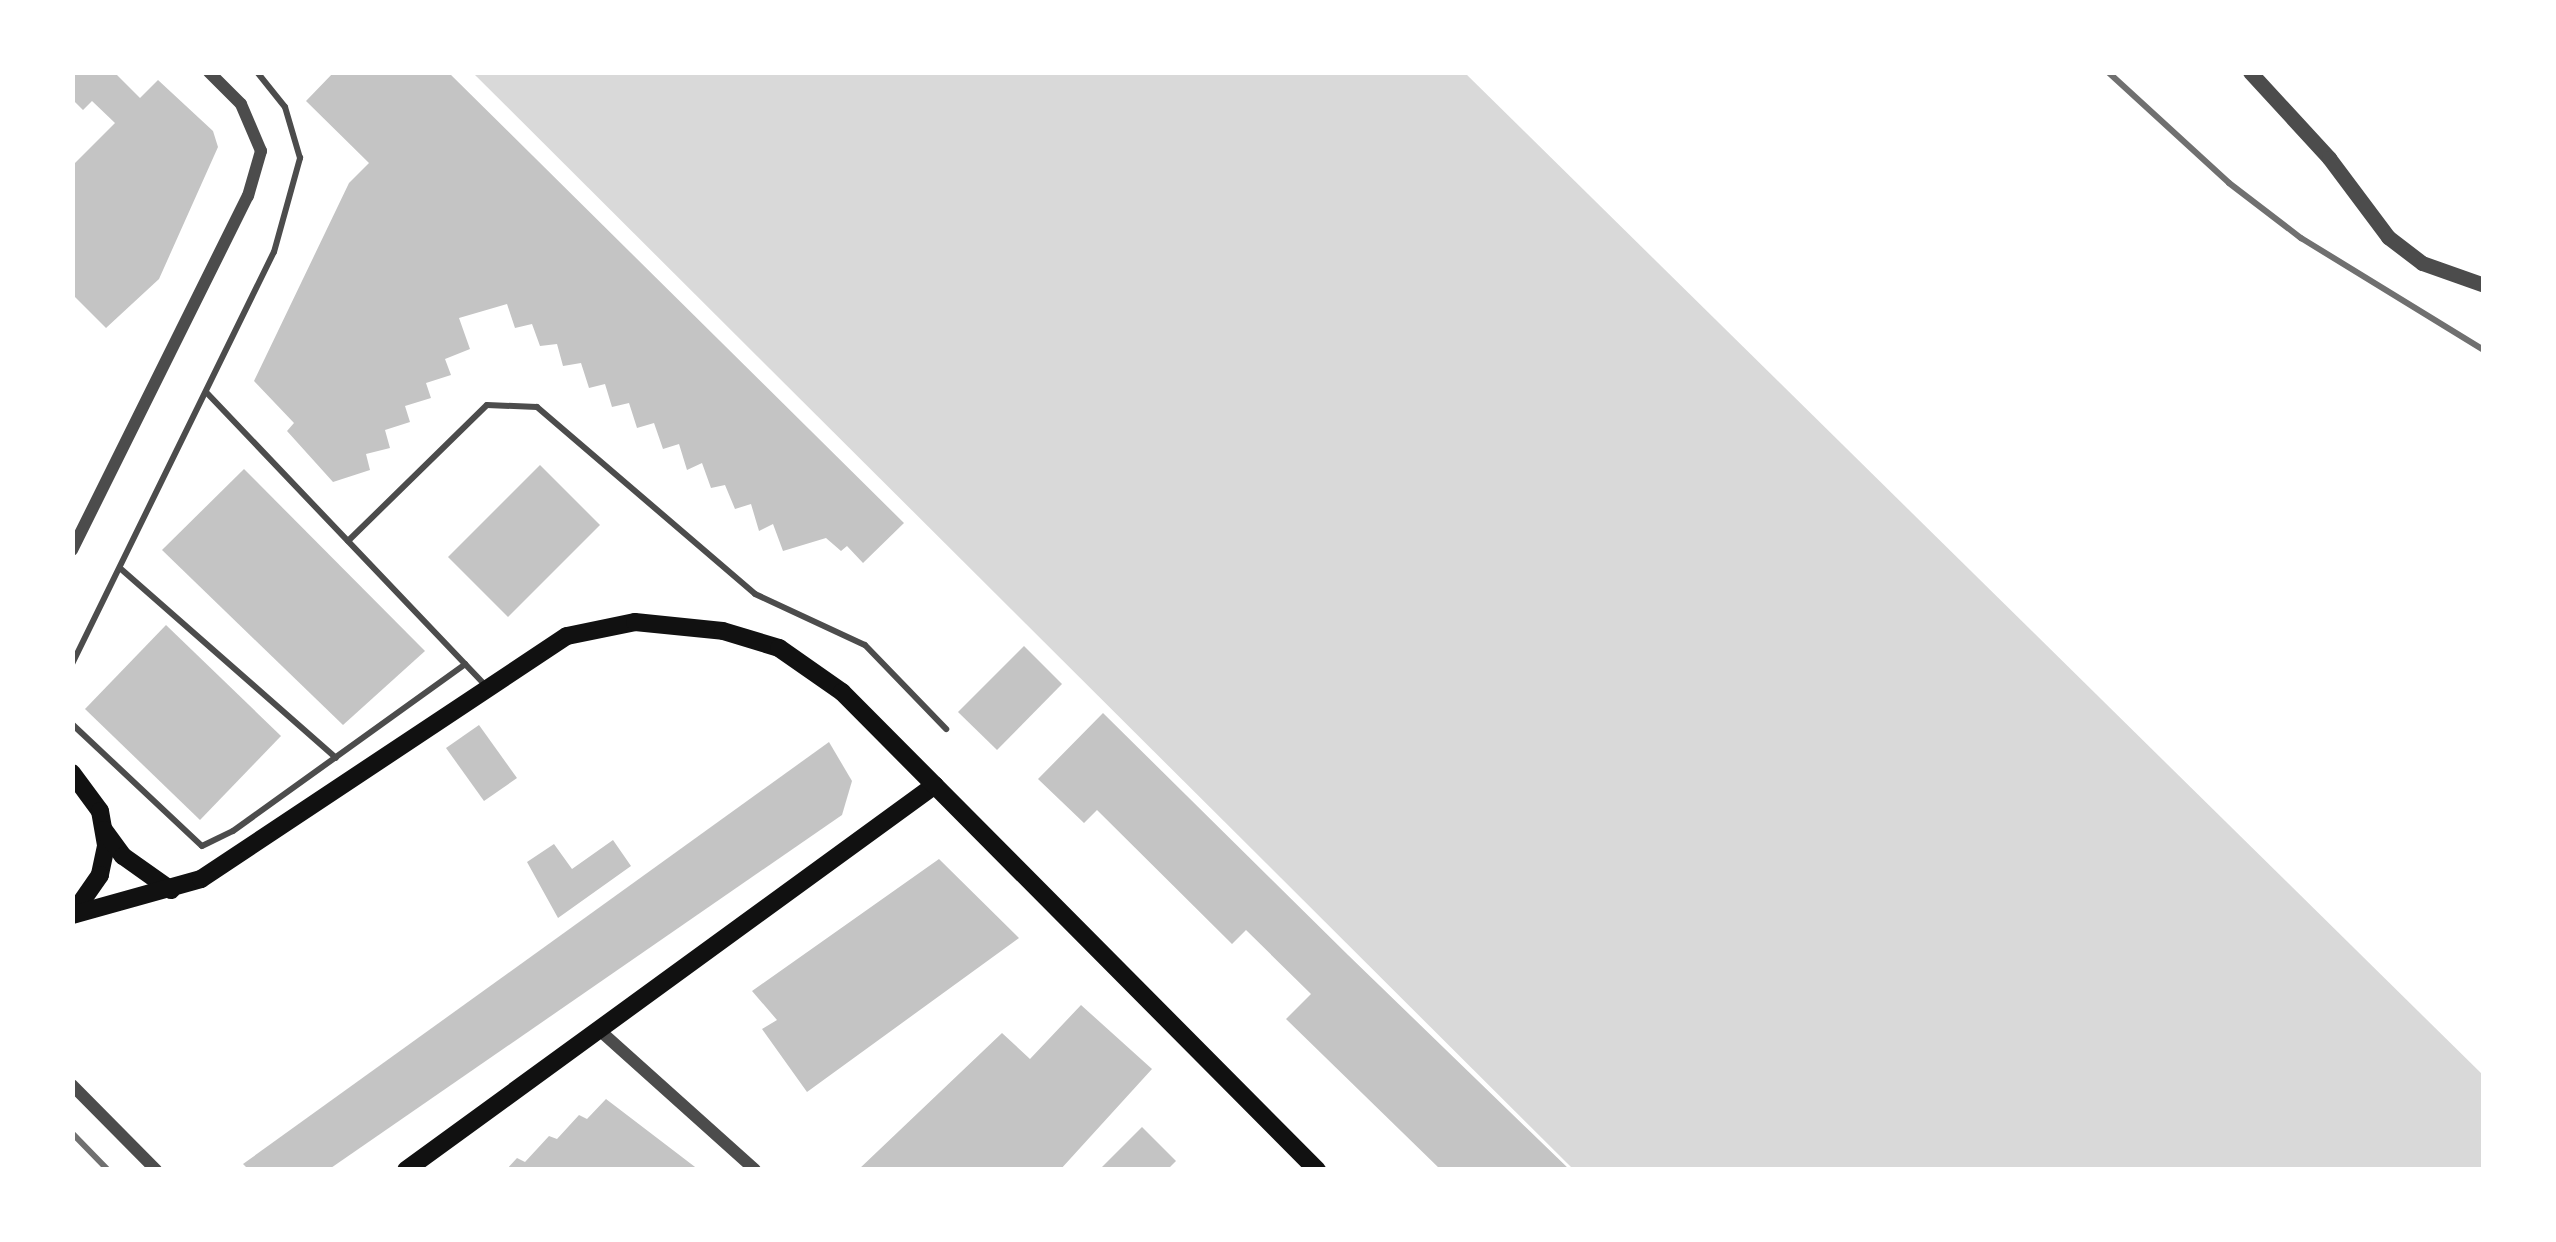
<!DOCTYPE html>
<style>
body{margin:0}
#map{position:relative;width:2556px;height:1242px;overflow:hidden;background:#fff;font-family:"DejaVu Sans",sans-serif}
div>[style]{position:absolute}
[style*='--x']{left:calc(var(--x)*1px);top:calc(var(--y)*1px);width:calc(var(--w)*1px);rotate:calc(var(--a)*1deg)}
.water>*{inset:0;background:#d9d9d9}
.building>*{inset:0;background:#c4c4c4}
.service>*{height:6px;margin:-3px;padding:0 3px;transform-origin:3px;border-radius:3px;background:#4c4c4c}
.minor>*{height:12px;margin:-6px;padding:0 6px;transform-origin:6px;border-radius:6px;background:#4c4c4c}
.tertiary>*{height:15px;margin:-7.5px;padding:0 7.5px;transform-origin:7.5px;border-radius:7.5px;background:#4c4c4c}
.primary>*{height:18px;margin:-9px;padding:0 9px;transform-origin:9px;border-radius:9px;background:#111}
.trunk>*{height:18px;margin:-9px;padding:0 9px;transform-origin:9px;border-radius:9px;background:#111}
.rail>*{height:6px;margin:-3px;padding:0 3px;transform-origin:3px;border-radius:3px;background:#707070}
span{translate:-50% -50%;white-space:nowrap;text-align:center;line-height:1.15;-webkit-text-stroke:9px #fff;paint-order:stroke}
.frame{position:absolute;inset:0;border:75px solid #fff;pointer-events:none}
</style>
<div id="map">
<div class="water">
<div style="clip-path:polygon(472px 72px,1464px 72px,2484px 1076px,2484px 1170px,1574px 1170px)"></div>
</div>
<div class="building">
<div style="clip-path:polygon(72px 72px,114px 72px,140px 98px,158px 80px,213px 131px,218px 147px,159px 279px,106px 328px,72px 294px,72px 166px,115px 123px,92px 101px,83px 110px,72px 99px)"></div>
<div style="clip-path:polygon(334px 72px,448px 72px,904px 523px,863px 563px,847px 546px,841px 551px,826px 538px,783px 551px,773px 524px,759px 531px,751px 504px,735px 509px,725px 485px,711px 488px,702px 463px,687px 470px,679px 444px,663px 449px,654px 423px,637px 428px,629px 403px,612px 407px,605px 384px,589px 388px,581px 363px,563px 366px,557px 344px,540px 346px,532px 324px,515px 328px,507px 304px,459px 318px,470px 349px,445px 359px,451px 375px,426px 383px,431px 398px,405px 406px,410px 422px,385px 430px,390px 448px,366px 454px,370px 470px,333px 482px,287px 431px,294px 423px,254px 381px,349px 183px,369px 163px,306px 101px)"></div>
<div style="clip-path:polygon(540px 465px,600px 525px,508px 617px,448px 557px)"></div>
<div style="clip-path:polygon(244px 469px,425px 651px,343px 725px,162px 550px)"></div>
<div style="clip-path:polygon(166px 625px,281px 736px,200px 820px,85px 709px)"></div>
<div style="clip-path:polygon(1024px 646px,1062px 684px,997px 750px,958px 712px)"></div>
<div style="clip-path:polygon(1103px 713px,1348px 955px,1570px 1170px,1441px 1170px,1286px 1019px,1311px 994px,1246px 930px,1232px 944px,1097px 810px,1084px 823px,1038px 779px)"></div>
<div style="clip-path:polygon(479px 725px,517px 778px,484px 801px,446px 748px)"></div>
<div style="clip-path:polygon(829px 742px,852px 781px,842px 815px,328px 1170px,249px 1170px,243px 1164px)"></div>
<div style="clip-path:polygon(613px 840px,631px 866px,558px 918px,527px 862px,554px 844px,572px 869px)"></div>
<div style="clip-path:polygon(939px 859px,1019px 938px,807px 1092px,762px 1029px,777px 1020px,752px 991px)"></div>
<div style="clip-path:polygon(1081px 1005px,1152px 1069px,1060px 1170px,858px 1170px,1002px 1033px,1030px 1059px)"></div>
<div style="clip-path:polygon(606px 1099px,699px 1170px,506px 1170px,517px 1158px,525px 1162px,549px 1136px,557px 1139px,579px 1115px,587px 1119px)"></div>
<div style="clip-path:polygon(1142px 1127px,1176px 1161px,1167px 1170px,1099px 1170px)"></div>
</div>
<div class="service">
<div style="--x:206;--y:392;--w:405;--a:46.4"></div>
<div style="--x:348;--y:541;--w:194;--a:-44.4"></div>
<div style="--x:487;--y:405;--w:50;--a:2.3"></div>
<div style="--x:537;--y:407;--w:287;--a:40.6"></div>
<div style="--x:755;--y:594;--w:121;--a:24.9"></div>
<div style="--x:865;--y:645;--w:117;--a:46"></div>
<div style="--x:121;--y:569;--w:286;--a:41.3"></div>
<div style="--x:72;--y:664;--w:459;--a:-63.9"></div>
<div style="--x:274;--y:252;--w:98;--a:-74.5"></div>
<div style="--x:300;--y:158;--w:53;--a:-106.4"></div>
<div style="--x:285;--y:107;--w:45;--a:-128.7"></div>
<div style="--x:72;--y:724;--w:178;--a:43.2"></div>
<div style="--x:202;--y:846;--w:34;--a:-26"></div>
<div style="--x:233;--y:831;--w:286;--a:-35.7"></div>
</div>
<div class="minor">
<div style="--x:72;--y:550;--w:395;--a:-63.6"></div>
<div style="--x:248;--y:196;--w:47;--a:-73.9"></div>
<div style="--x:261;--y:151;--w:51;--a:-113.1"></div>
<div style="--x:241;--y:104;--w:45;--a:-135"></div>
<div style="--x:597;--y:1028;--w:212;--a:41.9"></div>
<div style="--x:72;--y:1085;--w:120;--a:45.3"></div>
</div>
<div class="tertiary">
<div style="--x:2250;--y:72;--w:117;--a:47.4"></div>
<div style="--x:2329;--y:158;--w:99;--a:53.2"></div>
<div style="--x:2388;--y:237;--w:43;--a:37.4"></div>
<div style="--x:2422;--y:263;--w:66;--a:19.5"></div>
</div>
<div class="primary">
<div style="--x:406;--y:1170;--w:654;--a:-36.05"></div>
</div>
<div class="trunk">
<div style="--x:72;--y:773;--w:47;--a:53.6"></div>
<div style="--x:100;--y:811;--w:36;--a:80"></div>
<div style="--x:106;--y:846;--w:30;--a:102"></div>
<div style="--x:100;--y:875;--w:44;--a:124.8"></div>
<div style="--x:104;--y:830;--w:32;--a:54"></div>
<div style="--x:123;--y:856;--w:59;--a:35.3"></div>
<div style="--x:72;--y:915;--w:134;--a:-15.6"></div>
<div style="--x:201;--y:879;--w:439;--a:-33.6"></div>
<div style="--x:567;--y:636;--w:69;--a:-11.6"></div>
<div style="--x:635;--y:622;--w:88;--a:5.8"></div>
<div style="--x:723;--y:631;--w:59;--a:16.9"></div>
<div style="--x:779;--y:648;--w:77;--a:34.9"></div>
<div style="--x:842;--y:692;--w:674;--a:45.18"></div>
</div>
<div class="rail">
<div style="--x:2108;--y:72;--w:164;--a:42.5"></div>
<div style="--x:2229;--y:183;--w:91;--a:37.4"></div>
<div style="--x:2301;--y:238;--w:215;--a:31.5"></div>
<div style="--x:72;--y:1133;--w:52;--a:45.8"></div>
</div>
<div class="frame"></div>
</div>
